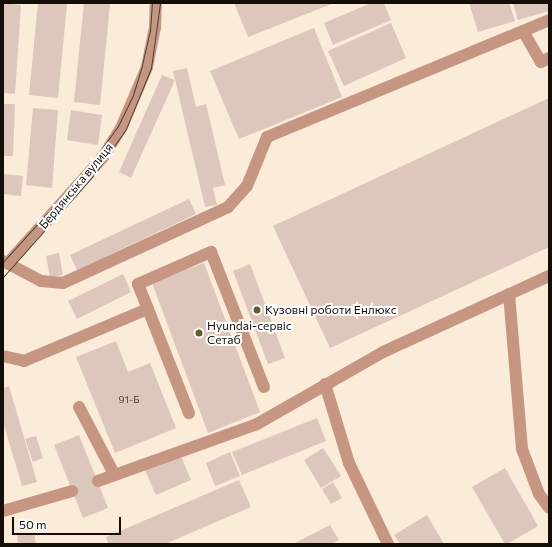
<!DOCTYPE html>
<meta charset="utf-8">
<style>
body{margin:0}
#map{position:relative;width:552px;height:547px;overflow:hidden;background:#faecd8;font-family:Commissioner,sans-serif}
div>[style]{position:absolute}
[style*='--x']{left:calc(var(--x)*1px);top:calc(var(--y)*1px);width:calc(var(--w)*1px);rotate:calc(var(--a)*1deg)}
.building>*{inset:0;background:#ddc6bb}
.minor-tunnel>*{height:12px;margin-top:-6px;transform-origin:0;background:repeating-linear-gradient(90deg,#d7cbb9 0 12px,transparent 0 18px)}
.minor>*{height:12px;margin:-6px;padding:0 6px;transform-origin:6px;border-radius:6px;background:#c69682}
.tram>*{height:1px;margin:-0.5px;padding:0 0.5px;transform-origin:0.5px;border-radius:0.5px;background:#494339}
.dots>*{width:11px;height:11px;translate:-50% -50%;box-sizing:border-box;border:2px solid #fff;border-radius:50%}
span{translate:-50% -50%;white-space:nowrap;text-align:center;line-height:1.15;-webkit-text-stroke:4px #fff;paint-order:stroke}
.number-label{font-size:10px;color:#463d35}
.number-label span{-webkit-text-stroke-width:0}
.street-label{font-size:12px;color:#130f08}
.poi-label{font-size:12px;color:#130f08}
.left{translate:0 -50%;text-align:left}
.frame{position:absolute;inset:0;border:4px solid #130f08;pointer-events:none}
.scale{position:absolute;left:12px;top:517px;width:109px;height:18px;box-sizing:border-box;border:2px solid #130f08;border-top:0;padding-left:5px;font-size:12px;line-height:14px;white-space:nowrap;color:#130f08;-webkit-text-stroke:3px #fff;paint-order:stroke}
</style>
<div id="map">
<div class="building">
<div style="clip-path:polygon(3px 3px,21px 5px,15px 94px,3px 93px)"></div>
<div style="clip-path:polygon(38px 3px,67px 4px,58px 98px,29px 95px)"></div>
<div style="clip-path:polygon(84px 3px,110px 4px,100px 105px,74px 102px)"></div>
<div style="clip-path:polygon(234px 3px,334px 3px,248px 37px)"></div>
<div style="clip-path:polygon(371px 3px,384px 3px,391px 20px,333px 45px,324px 23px)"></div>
<div style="clip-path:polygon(469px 3px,509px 3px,515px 21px,478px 32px)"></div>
<div style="clip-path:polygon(513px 3px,549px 3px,549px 11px,518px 20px)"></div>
<div style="clip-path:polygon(391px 23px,406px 58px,344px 86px,328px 51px)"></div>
<div style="clip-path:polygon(314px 28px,342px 97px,239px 139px,210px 71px)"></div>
<div style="clip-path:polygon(187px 68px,196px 107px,206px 104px,225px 185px,213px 188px,217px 205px,205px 207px,173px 71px)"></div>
<div style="clip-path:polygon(162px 75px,175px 80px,131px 178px,119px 172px)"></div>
<div style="clip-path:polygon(549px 98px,549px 247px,330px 348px,273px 226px)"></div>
<div style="clip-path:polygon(3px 104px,15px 104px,13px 156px,3px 156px)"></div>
<div style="clip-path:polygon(33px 108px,58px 110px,52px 188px,26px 185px)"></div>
<div style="clip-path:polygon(71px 110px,102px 115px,98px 145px,67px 140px)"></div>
<div style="clip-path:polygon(3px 174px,23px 176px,21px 196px,3px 194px)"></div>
<div style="clip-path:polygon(189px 199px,196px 214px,77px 270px,70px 255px)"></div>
<div style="clip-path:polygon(59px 253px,63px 275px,50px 277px,46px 256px)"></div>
<div style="clip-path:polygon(204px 263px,260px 412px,208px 433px,152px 283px)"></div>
<div style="clip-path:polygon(250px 264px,285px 358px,268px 364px,233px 271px)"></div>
<div style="clip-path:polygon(123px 274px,131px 292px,77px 319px,68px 301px)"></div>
<div style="clip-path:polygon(116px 341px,128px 372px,150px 363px,176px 428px,115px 453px,76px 357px)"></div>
<div style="clip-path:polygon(9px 386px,37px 482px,22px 486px,3px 422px,3px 388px)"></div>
<div style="clip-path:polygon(317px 418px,326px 441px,242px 475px,232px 452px)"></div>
<div style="clip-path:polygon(79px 435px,108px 508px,83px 518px,54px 445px)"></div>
<div style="clip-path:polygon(36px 436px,43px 458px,33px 462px,25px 439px)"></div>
<div style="clip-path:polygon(323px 448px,341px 476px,321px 488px,304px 460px)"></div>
<div style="clip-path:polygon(230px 452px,240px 476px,215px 486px,206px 463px)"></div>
<div style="clip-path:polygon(180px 454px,191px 480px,156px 495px,144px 468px)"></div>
<div style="clip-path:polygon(505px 468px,538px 526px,507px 544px,505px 544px,472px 487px)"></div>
<div style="clip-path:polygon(239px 480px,251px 507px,165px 544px,109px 544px,106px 537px)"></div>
<div style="clip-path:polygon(333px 482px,342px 498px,331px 504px,322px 489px)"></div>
<div style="clip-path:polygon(427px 515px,444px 544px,400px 544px,394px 535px)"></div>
<div style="clip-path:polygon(330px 525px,339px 540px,332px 544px,293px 544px)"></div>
<div style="clip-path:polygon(34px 533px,36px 544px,18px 544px,17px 534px)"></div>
</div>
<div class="minor-tunnel">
<div style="--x:72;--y:491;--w:28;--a:-21"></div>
</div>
<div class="minor">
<div style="--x:523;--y:31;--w:36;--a:60"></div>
<div style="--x:541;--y:62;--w:9;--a:-27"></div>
<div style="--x:3;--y:261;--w:43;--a:27.8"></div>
<div style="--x:41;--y:281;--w:22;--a:5"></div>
<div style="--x:63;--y:283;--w:182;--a:-24.7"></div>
<div style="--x:228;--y:207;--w:28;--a:-48"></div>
<div style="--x:247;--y:186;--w:53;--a:-67.8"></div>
<div style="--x:267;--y:137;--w:305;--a:-22.5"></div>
<div style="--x:8;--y:263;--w:142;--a:-48.1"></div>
<div style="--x:103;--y:157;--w:34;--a:-58"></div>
<div style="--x:121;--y:128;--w:66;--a:-66.9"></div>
<div style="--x:147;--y:67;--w:41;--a:-78.7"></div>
<div style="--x:155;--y:27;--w:24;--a:-88"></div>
<div style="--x:509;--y:294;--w:156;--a:85.2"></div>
<div style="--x:522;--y:449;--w:48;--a:69.3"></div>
<div style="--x:539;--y:494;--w:17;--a:54"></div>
<div style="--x:148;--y:309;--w:27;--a:-112"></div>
<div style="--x:138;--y:284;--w:80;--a:-23.7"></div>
<div style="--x:211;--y:252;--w:145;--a:68.6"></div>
<div style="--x:3;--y:356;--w:22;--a:13"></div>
<div style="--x:24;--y:361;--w:134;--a:-22.8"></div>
<div style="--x:148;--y:309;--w:112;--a:68.5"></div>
<div style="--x:325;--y:384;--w:83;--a:73.1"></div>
<div style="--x:349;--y:463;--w:90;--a:64.3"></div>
<div style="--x:79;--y:407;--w:76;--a:62.4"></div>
<div style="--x:98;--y:481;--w:169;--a:-19.7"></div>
<div style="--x:257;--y:424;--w:145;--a:-29.7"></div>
<div style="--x:383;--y:352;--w:183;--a:-24.6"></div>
<div style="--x:3;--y:511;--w:72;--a:-16.2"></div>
</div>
<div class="tram">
<div style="--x:3;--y:262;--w:125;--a:-47.9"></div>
<div style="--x:87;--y:169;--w:53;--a:-54.2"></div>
<div style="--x:118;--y:126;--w:34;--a:-64"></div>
<div style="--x:133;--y:95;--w:31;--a:-73"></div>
<div style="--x:142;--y:65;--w:35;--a:-77"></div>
<div style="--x:150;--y:31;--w:28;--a:-86"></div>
<div style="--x:3;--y:277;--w:137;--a:-48.3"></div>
<div style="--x:94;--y:175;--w:56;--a:-55.2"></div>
<div style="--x:126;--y:129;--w:66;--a:-67.7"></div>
<div style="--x:151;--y:68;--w:66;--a:-82.1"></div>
</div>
<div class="dots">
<div style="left:257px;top:310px;background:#615d2a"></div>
<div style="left:199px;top:333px;background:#615d2a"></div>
</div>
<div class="number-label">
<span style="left:129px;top:400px">91-Б</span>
</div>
<div class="street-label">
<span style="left:76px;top:186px;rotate:-50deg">Бердянська вулиця</span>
</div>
<div class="poi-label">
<span class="left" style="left:265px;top:310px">Кузовні роботи Енлюкс</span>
<span class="left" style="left:207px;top:333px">Hyundai-сервіс<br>Сетаб</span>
</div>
<div class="frame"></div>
<div class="scale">50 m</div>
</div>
